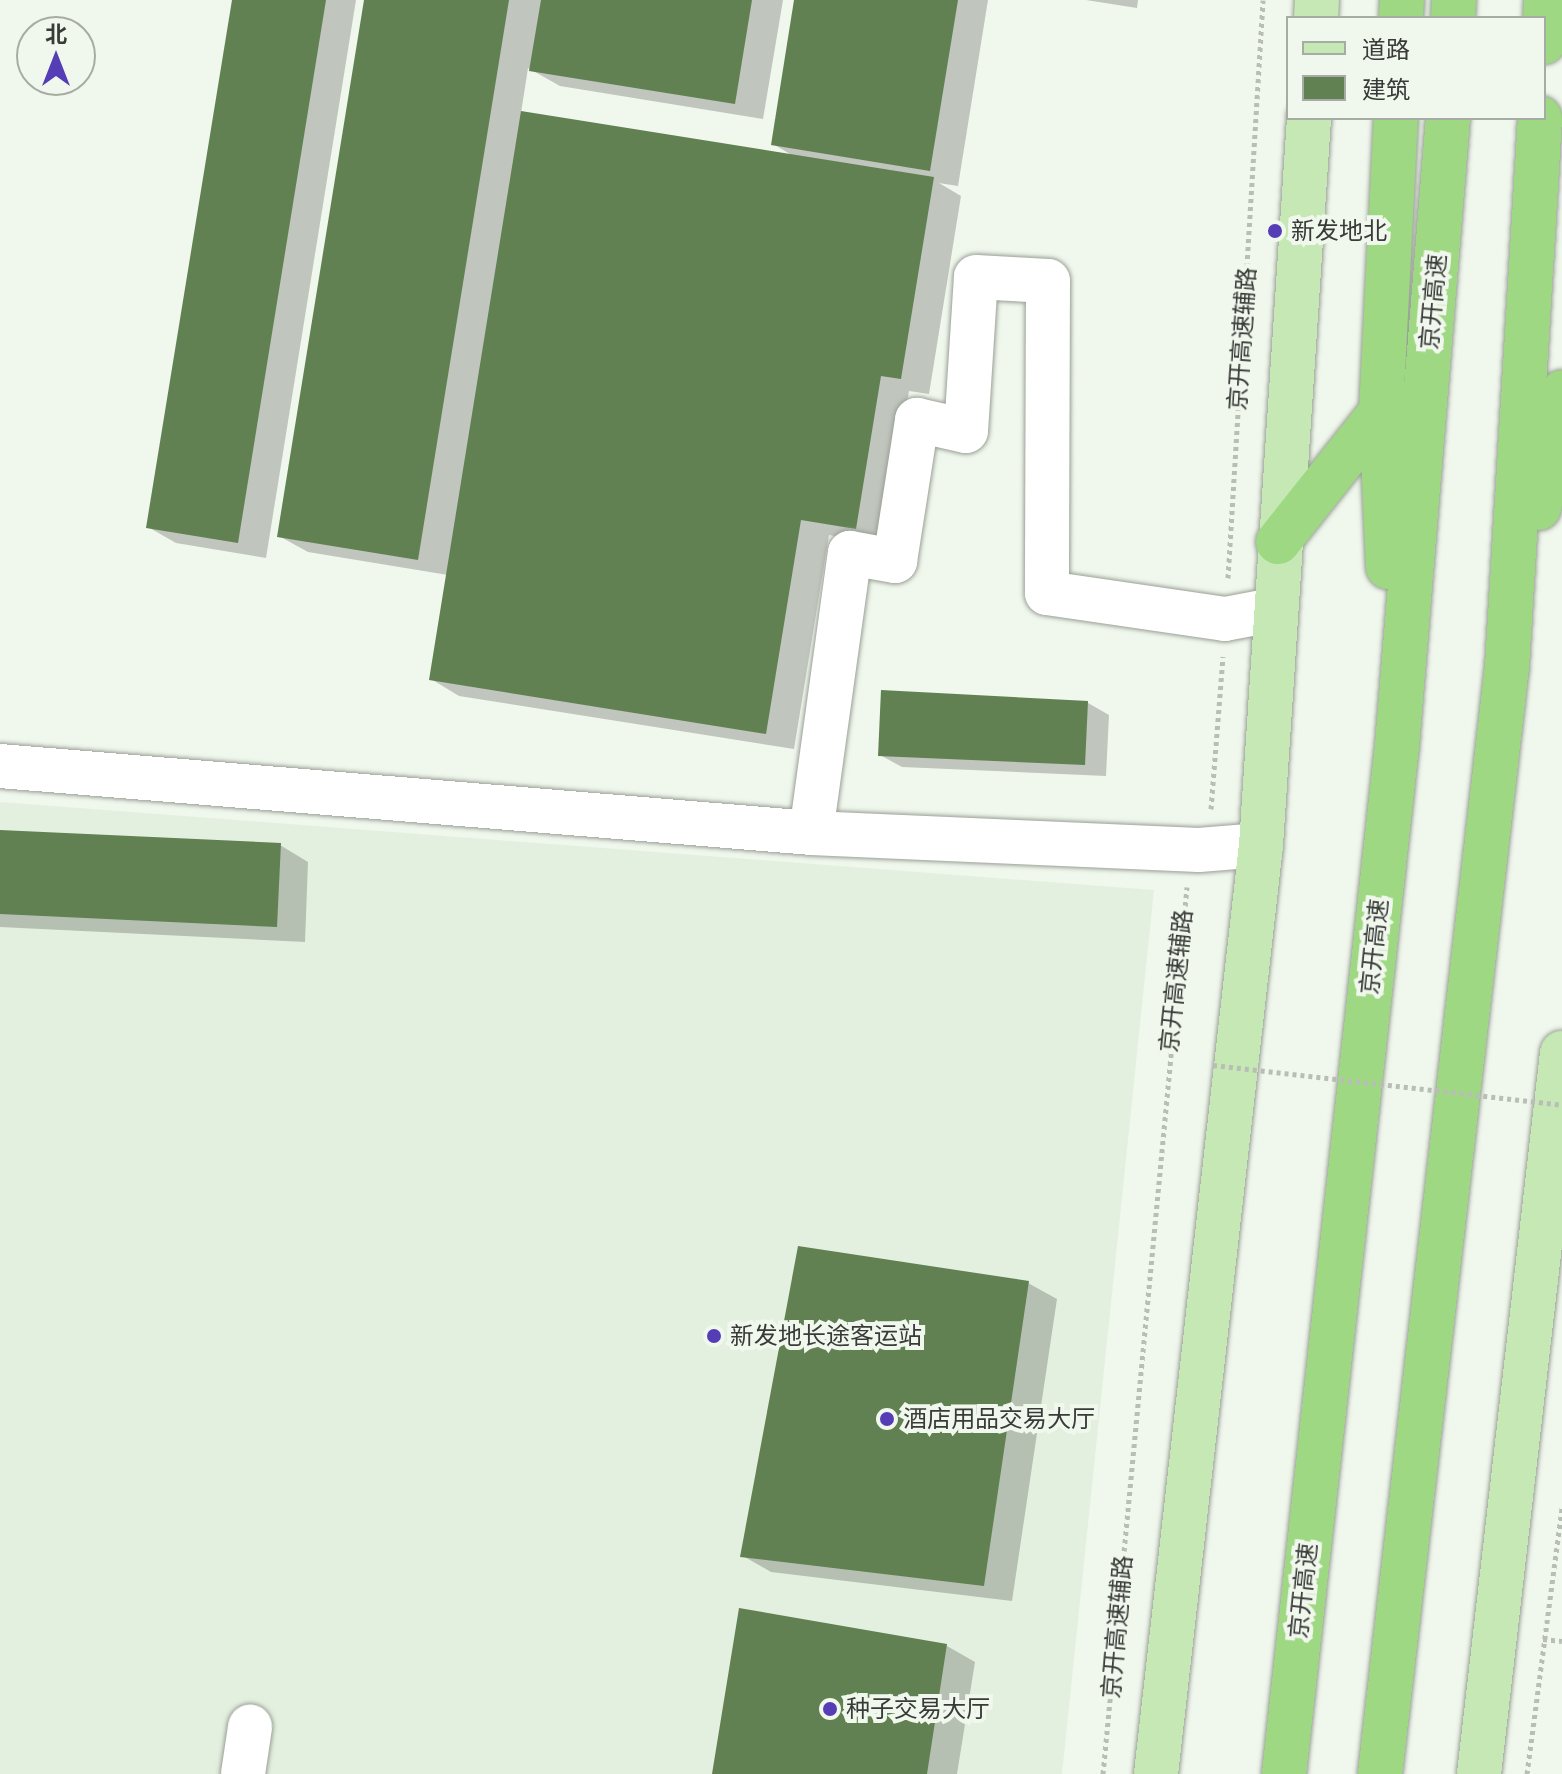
<!DOCTYPE html>
<meta charset="utf-8">
<style>
body{margin:0}
#map{position:relative;width:1562px;height:1774px;overflow:hidden;background:#f0f7ed;font-family:"Titillium Web","Noto Sans SC",sans-serif}
div>[style]{position:absolute}
[style*='--x']{left:calc(var(--x)*1px);top:calc(var(--y)*1px);width:calc(var(--w)*1px);rotate:calc(var(--a)*1deg)}
.built>*{inset:0;background:#e4f0df}
.shadow>*{inset:0;background:#0003}
.building>*{inset:0;background:#618152}
.path>*{height:5px;margin-top:-2.5px;transform-origin:0;background:repeating-linear-gradient(90deg,#b8beb6 0 4px,transparent 0 8px)}
.roads{filter:drop-shadow(0 0 2px #9aa097) drop-shadow(0 0 2px #9aa097)}
.minor>*{height:44px;margin:-22px;padding:0 22px;transform-origin:22px;border-radius:22px;background:#fff}
.major>*{height:44px;margin:-22px;padding:0 22px;transform-origin:22px;border-radius:22px;background:#c5e8b4}
.highway>*{height:44px;margin:-22px;padding:0 22px;transform-origin:22px;border-radius:22px;background:#9ed882}
.path-bridge>*{height:5px;margin-top:-2.5px;transform-origin:0;background:repeating-linear-gradient(90deg,#b8beb6 0 4px,transparent 0 8px)}
.dots>*{width:22px;height:22px;translate:-50% -50%;box-sizing:border-box;border:4px solid #f0f7ed;border-radius:50%}
span{translate:-50% -50%;white-space:nowrap;text-align:center;line-height:1.15;-webkit-text-stroke:8px #f0f7ed;paint-order:stroke}
.poi-label{font-size:24px;color:#383b37}
.left{translate:0 -50%;text-align:left}
.street-label{font-size:24px;color:#383b37}
.legend{position:absolute;left:1286px;top:16px;width:260px;height:104px;box-sizing:border-box;background:#f0f7ed;border:2px solid #a6aca4;margin:0;padding:10px 14px;list-style:none;font-size:24px;color:#383b37}
.legend li{display:flex;align-items:center;gap:16px;height:40px}
.legend b{width:40px;border:2px solid #a6aca4}
.north{position:absolute;left:16px;top:16px;width:80px;height:80px;box-sizing:border-box;background:#f0f7ed;border:2px solid #a6aca4;border-radius:50%;rotate:0deg;font-size:22px;font-weight:700;line-height:32px;text-align:center;color:#383b37}
.north::after{content:'';display:block;margin:auto;width:28px;height:36px;background:#553db5;clip-path:polygon(50% 0,100% 100%,50% 72%,0 100%)}
</style>
<div id="map">
<div class="built">
<div style="clip-path:polygon(0 802px,1154px 890px,1062px 1774px,0 1774px)"></div>
</div>
<div class="shadow">
<div style="clip-path:polygon(234px 0,356px 0,266px 558px,176px 543px,148px 527px)"></div>
<div style="clip-path:polygon(366px 0,783px 0,763px 119px,560px 86px,528px 68px,521px 113px,795px 157px,773px 144px,796px 0,988px 0,958px 186px,939px 183px,961px 196px,929px 394px,909px 391px,884px 544px,829px 535px,794px 749px,459px 696px,431px 679px,448px 575px,308px 552px,279px 536px)"></div>
<div style="clip-path:polygon(1086px 0,1138px 0,1137px 8px)"></div>
<div style="clip-path:polygon(1088px 703px,1109px 715px,1106px 776px,902px 767px,880px 755px)"></div>
<div style="clip-path:polygon(0 832px,280px 845px,308px 862px,305px 942px,0 927px)"></div>
<div style="clip-path:polygon(1028px 1283px,1057px 1299px,1012px 1601px,771px 1572px,743px 1556px)"></div>
<div style="clip-path:polygon(947px 1646px,975px 1662px,957px 1774px,714px 1774px)"></div>
</div>
<div class="building">
<div style="clip-path:polygon(232px 0,326px 0,238px 543px,146px 528px)"></div>
<div style="clip-path:polygon(364px 0,509px 0,418px 560px,277px 537px)"></div>
<div style="clip-path:polygon(541px 0,752px 0,735px 104px,529px 71px)"></div>
<div style="clip-path:polygon(794px 0,958px 0,930px 171px,771px 145px)"></div>
<div style="clip-path:polygon(521px 111px,934px 177px,901px 379px,881px 376px,856px 529px,801px 520px,766px 734px,429px 680px)"></div>
<div style="clip-path:polygon(881px 690px,1088px 701px,1085px 765px,878px 756px)"></div>
<div style="clip-path:polygon(0 830px,281px 843px,277px 927px,0 914px)"></div>
<div style="clip-path:polygon(798px 1246px,1029px 1281px,984px 1586px,740px 1557px)"></div>
<div style="clip-path:polygon(739px 1608px,947px 1644px,927px 1774px,712px 1774px)"></div>
</div>
<div class="path">
<div style="--x:1228;--y:578;--w:579;--a:-86.53"></div>
<div style="--x:1211;--y:809;--w:153;--a:-85.5"></div>
<div style="--x:1543;--y:1639;--w:19;--a:6"></div>
<div style="--x:1103;--y:1774;--w:891;--a:-84.59"></div>
<div style="--x:1527;--y:1774;--w:269;--a:-82.5"></div>
</div>
<div class="roads">
<div class="minor">
<div style="--x:0;--y:766;--w:814;--a:4.72"></div>
<div style="--x:811;--y:833;--w:388;--a:2.5"></div>
<div style="--x:1199;--y:850;--w:62;--a:-4.6"></div>
<div style="--x:811;--y:833;--w:283;--a:-82.1"></div>
<div style="--x:850;--y:553;--w:46;--a:10.1"></div>
<div style="--x:895;--y:561;--w:143;--a:-81.1"></div>
<div style="--x:917;--y:420;--w:50;--a:12.7"></div>
<div style="--x:966;--y:431;--w:154;--a:-86.3"></div>
<div style="--x:976;--y:277;--w:72;--a:3.2"></div>
<div style="--x:1048;--y:281;--w:312;--a:90.2"></div>
<div style="--x:1047;--y:593;--w:180;--a:8.3"></div>
<div style="--x:1225;--y:619;--w:49;--a:-10.6"></div>
<div style="--x:243;--y:1774;--w:48;--a:-81.5"></div>
</div>
<div class="major">
<div style="--x:1316;--y:18;--w:18;--a:-87"></div>
<div style="--x:1156;--y:1774;--w:935;--a:-83.55"></div>
<div style="--x:1261;--y:845;--w:729;--a:-86.22"></div>
<div style="--x:1479;--y:1774;--w:726;--a:-83.43"></div>
</div>
<div class="highway">
<div style="--x:1401;--y:18;--w:18;--a:-87"></div>
<div style="--x:1453;--y:18;--w:18;--a:-87"></div>
<div style="--x:1544;--y:42;--w:42;--a:-87.3"></div>
<div style="--x:1539;--y:508;--w:118;--a:-78.8"></div>
<div style="--x:1278;--y:542;--w:166;--a:-51.6"></div>
<div style="--x:1388;--y:567;--w:155;--a:-92.6"></div>
<div style="--x:1381;--y:412;--w:294;--a:-87.1"></div>
<div style="--x:1284;--y:1774;--w:1034;--a:-83.73"></div>
<div style="--x:1397;--y:746;--w:630;--a:-85.36"></div>
<div style="--x:1380;--y:1774;--w:1114;--a:-83.46"></div>
<div style="--x:1507;--y:667;--w:550;--a:-86.56"></div>
</div>
</div>
<div class="path-bridge">
<div style="--x:1213;--y:1065;--w:351;--a:6.5"></div>
</div>
<div class="dots">
<div style="left:1275px;top:231px;background:#553db5"></div>
<div style="left:714px;top:1336px;background:#553db5"></div>
<div style="left:887px;top:1419px;background:#553db5"></div>
<div style="left:830px;top:1709px;background:#553db5"></div>
</div>
<div class="poi-label">
<span class="left" style="left:1291px;top:231px">新发地北</span>
<span class="left" style="left:730px;top:1336px">新发地长途客运站</span>
<span class="left" style="left:903px;top:1419px">酒店用品交易大厅</span>
<span class="left" style="left:846px;top:1709px">种子交易大厅</span>
</div>
<div class="street-label">
<span style="left:1433px;top:302px;rotate:-85deg">京开高速</span>
<span style="left:1242px;top:339px;rotate:-86deg">京开高速辅路</span>
<span style="left:1374px;top:947px;rotate:-84deg">京开高速</span>
<span style="left:1176px;top:981px;rotate:-84deg">京开高速辅路</span>
<span style="left:1303px;top:1591px;rotate:-84deg">京开高速</span>
<span style="left:1117px;top:1627px;rotate:-85deg">京开高速辅路</span>
</div>
<ul class="legend">
<li><b style="height:10px;background:#c5e8b4"></b>道路</li>
<li><b style="height:22px;background:#618152"></b>建筑</li>
</ul>
<div class="north">北</div>
</div>
